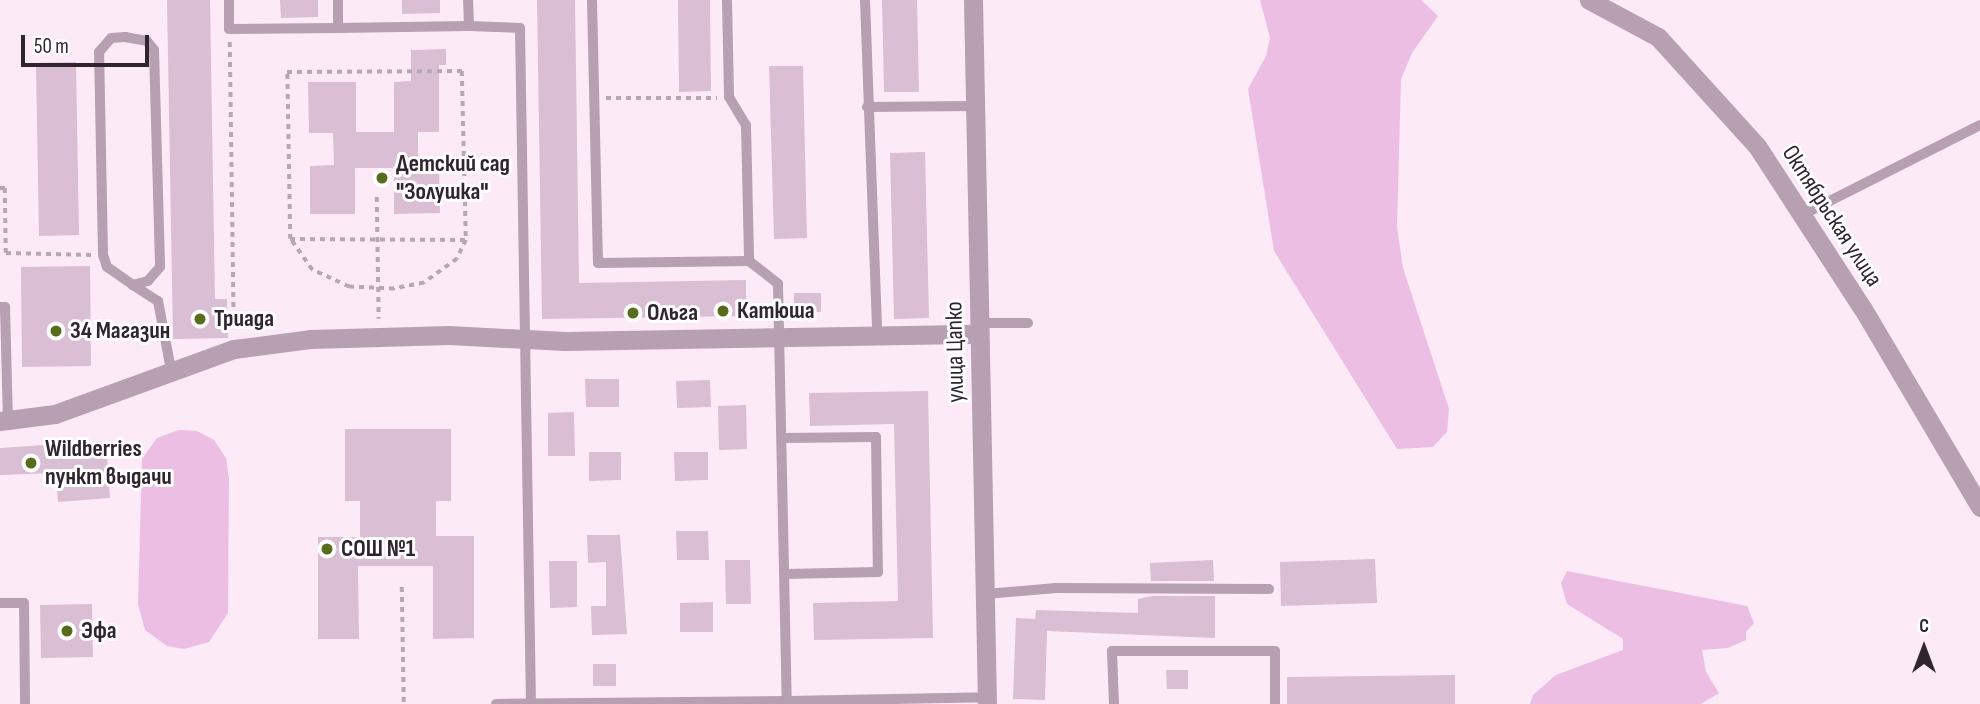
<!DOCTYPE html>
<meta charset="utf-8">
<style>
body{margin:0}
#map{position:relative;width:1980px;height:704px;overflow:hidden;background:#fceaf7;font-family:"Sofia Sans Condensed",sans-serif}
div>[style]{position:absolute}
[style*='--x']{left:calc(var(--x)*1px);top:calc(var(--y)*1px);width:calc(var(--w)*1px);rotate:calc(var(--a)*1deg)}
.green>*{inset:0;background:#edbee3}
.building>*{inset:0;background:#dabed4}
.path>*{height:3.5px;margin-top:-1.75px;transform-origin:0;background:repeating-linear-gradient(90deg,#b7a7b3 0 5px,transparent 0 10px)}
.lane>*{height:10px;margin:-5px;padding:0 5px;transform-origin:5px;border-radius:5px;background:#b6a0b1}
.street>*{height:19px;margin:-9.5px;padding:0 9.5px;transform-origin:9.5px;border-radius:9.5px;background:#b6a0b1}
.dots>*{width:19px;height:19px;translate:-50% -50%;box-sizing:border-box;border:4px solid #fefefe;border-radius:50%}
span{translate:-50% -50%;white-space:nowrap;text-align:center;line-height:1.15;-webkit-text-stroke:6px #fefefe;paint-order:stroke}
.poi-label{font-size:24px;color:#30252e;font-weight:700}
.left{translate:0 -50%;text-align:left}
.street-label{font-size:24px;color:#30252e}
.north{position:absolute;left:1889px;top:613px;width:70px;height:70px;-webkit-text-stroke:5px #fefefe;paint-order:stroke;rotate:0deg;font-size:19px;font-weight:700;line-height:28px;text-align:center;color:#30252e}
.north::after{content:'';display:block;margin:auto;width:24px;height:32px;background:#30252e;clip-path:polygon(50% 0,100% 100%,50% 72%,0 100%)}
.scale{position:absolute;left:21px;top:35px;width:128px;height:32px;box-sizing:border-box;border:4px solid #30252e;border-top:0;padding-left:9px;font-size:21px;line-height:24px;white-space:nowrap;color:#30252e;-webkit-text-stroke:5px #fefefe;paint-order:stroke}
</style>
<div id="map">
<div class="green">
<div style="clip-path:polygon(1260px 0,1421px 0,1438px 16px,1412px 53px,1401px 79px,1397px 227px,1403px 268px,1449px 409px,1447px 432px,1433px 447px,1397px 449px,1274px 251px,1248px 89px,1266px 56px,1270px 38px)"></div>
<div style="clip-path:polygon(179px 430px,197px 431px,214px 440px,226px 458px,229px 478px,228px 613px,209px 642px,184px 649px,167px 646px,145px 630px,138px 604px,142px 459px,157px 438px)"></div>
<div style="clip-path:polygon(1567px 571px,1747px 606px,1754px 623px,1746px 632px,1746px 640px,1728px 648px,1702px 650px,1706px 672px,1719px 693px,1701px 704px,1530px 704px,1533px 695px,1556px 675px,1623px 650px,1623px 639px,1567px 604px,1561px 583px)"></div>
</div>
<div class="building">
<div style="clip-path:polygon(167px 0,210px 0,215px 299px,227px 299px,228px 338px,173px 339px)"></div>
<div style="clip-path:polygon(280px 0,318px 0,318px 17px,281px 18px)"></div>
<div style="clip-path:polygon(402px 0,440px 0,440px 13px,402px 14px)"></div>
<div style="clip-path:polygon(537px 0,575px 0,579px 283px,746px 280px,746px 316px,542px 319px)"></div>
<div style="clip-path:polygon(678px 0,710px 0,711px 91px,679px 92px)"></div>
<div style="clip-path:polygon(882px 0,917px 0,919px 92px,884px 92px)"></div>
<div style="clip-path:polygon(446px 49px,446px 65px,439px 65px,439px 132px,418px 132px,418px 166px,439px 166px,440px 213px,394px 214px,394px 168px,355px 168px,355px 214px,310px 214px,310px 166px,334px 165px,333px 133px,309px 133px,308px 82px,356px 82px,356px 132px,394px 132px,394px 82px,411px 81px,411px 50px)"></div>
<div style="clip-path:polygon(76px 62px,79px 235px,39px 236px,36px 63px)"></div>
<div style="clip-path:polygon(769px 66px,803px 66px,807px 238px,774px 239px)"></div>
<div style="clip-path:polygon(925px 152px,929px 318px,894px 319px,890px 153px)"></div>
<div style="clip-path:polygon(90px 266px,91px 366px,22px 367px,21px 267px)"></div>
<div style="clip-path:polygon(794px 293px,821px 293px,821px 312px,794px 312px)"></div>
<div style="clip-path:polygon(585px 379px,619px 379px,619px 407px,586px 407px)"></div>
<div style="clip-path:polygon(710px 380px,711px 407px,677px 408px,676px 381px)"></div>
<div style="clip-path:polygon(928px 391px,933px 638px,814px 640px,813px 603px,898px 601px,894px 424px,810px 426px,809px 393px)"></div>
<div style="clip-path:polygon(746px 405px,747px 449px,719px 450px,718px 406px)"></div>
<div style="clip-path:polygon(574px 412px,575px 456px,548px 456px,548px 413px)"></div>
<div style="clip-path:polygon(345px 429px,451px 429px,451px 501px,436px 501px,436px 536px,474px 536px,474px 638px,433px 639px,433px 566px,358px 566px,359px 639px,318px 639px,318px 537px,360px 537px,360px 501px,345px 501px)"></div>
<div style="clip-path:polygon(106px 441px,110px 498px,58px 502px,56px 473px,0 475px,0 448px)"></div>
<div style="clip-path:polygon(589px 452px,621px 452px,621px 480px,589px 481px)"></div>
<div style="clip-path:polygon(674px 452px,708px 452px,708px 480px,675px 481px)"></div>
<div style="clip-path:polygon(676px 531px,708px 531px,709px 560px,677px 560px)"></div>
<div style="clip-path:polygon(587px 535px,620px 535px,627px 634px,592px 635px,591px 606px,606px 606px,606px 562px,588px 563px)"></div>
<div style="clip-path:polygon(1375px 559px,1377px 603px,1281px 606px,1280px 562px)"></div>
<div style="clip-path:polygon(725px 560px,750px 560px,751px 604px,726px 604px)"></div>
<div style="clip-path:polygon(1213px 560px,1214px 581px,1151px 581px,1150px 563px)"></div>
<div style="clip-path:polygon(549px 561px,577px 561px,577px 607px,550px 608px)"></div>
<div style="clip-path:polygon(1152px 596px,1215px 596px,1215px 638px,1047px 631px,1045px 700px,1013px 699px,1016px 618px,1035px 619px,1036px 610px,1138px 613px,1138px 599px)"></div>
<div style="clip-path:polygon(713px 602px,713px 632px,680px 632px,680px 603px)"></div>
<div style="clip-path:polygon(92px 604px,93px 657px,41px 658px,40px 605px)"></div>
<div style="clip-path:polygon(593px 664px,616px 664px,616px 686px,593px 686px)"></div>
<div style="clip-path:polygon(1166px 670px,1188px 670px,1188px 689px,1167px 689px)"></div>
<div style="clip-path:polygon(1455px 675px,1455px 704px,1287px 704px,1287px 677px)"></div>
</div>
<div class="path">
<div style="--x:230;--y:42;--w:290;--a:89.2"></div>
<div style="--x:462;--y:71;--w:169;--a:88.6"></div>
<div style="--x:466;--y:240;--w:21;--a:115"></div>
<div style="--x:457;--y:259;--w:41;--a:144"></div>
<div style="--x:424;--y:283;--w:31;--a:169"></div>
<div style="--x:394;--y:289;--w:45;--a:-177.5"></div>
<div style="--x:349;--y:287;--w:41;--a:-155.3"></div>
<div style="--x:312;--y:270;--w:38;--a:-125"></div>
<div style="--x:290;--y:239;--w:167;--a:-91"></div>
<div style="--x:287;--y:72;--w:175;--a:-0.3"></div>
<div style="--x:606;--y:98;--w:111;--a:0"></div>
<div style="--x:0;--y:188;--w:5;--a:0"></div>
<div style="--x:5;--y:188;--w:65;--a:89.1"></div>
<div style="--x:6;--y:253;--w:86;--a:1.3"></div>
<div style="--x:377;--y:197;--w:122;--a:89.1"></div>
<div style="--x:290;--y:239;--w:176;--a:0.3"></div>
<div style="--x:402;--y:587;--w:117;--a:89"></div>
</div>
<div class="lane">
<div style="--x:229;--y:0;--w:29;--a:90"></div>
<div style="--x:229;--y:29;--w:109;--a:-0.5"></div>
<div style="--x:338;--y:0;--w:28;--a:90"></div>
<div style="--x:338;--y:28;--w:131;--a:-0.9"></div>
<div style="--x:469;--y:26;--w:26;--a:-92"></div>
<div style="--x:592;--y:0;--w:263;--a:88.7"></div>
<div style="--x:598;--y:263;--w:151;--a:-0.8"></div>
<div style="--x:727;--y:0;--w:97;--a:88.8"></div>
<div style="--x:729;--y:97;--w:33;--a:59"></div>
<div style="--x:746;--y:125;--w:136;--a:88.7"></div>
<div style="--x:749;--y:261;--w:37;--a:38"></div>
<div style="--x:778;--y:284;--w:417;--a:88.8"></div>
<div style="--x:787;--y:701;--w:200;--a:-1.1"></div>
<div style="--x:865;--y:0;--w:335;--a:87.9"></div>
<div style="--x:469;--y:26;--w:51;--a:2.2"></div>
<div style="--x:520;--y:28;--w:676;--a:89.07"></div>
<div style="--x:867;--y:107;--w:108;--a:-0.5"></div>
<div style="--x:1802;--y:215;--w:199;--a:-26.8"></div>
<div style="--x:133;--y:285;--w:32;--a:-145"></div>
<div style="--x:107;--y:267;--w:13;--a:-108"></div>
<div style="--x:103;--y:255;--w:203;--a:-91.1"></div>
<div style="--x:99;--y:52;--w:18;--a:-49"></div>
<div style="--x:111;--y:38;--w:14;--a:-4"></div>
<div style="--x:125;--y:37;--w:22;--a:10"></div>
<div style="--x:147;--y:41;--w:11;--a:52"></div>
<div style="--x:154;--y:50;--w:217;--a:88.4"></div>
<div style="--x:160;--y:267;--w:18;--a:131"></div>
<div style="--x:148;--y:281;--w:16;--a:165"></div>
<div style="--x:133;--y:285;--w:30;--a:33"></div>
<div style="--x:158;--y:301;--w:70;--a:79.3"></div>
<div style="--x:0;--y:307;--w:5;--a:0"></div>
<div style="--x:5;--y:307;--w:113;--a:88.5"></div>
<div style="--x:979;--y:323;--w:49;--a:0"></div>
<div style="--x:782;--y:438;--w:94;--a:-0.6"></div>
<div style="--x:876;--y:437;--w:135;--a:89.2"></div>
<div style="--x:878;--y:572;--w:93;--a:178.8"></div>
<div style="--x:985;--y:594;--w:71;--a:-4.8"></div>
<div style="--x:1056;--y:588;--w:213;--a:0.3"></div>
<div style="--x:0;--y:603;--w:24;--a:0"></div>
<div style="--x:24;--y:603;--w:101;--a:89.4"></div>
<div style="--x:496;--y:704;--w:291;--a:-0.6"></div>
<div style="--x:1114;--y:704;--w:53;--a:-92.2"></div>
<div style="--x:1112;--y:651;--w:163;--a:0"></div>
<div style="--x:1275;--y:651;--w:53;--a:90"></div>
</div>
<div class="street">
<div style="--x:973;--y:0;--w:704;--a:88.86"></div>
<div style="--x:1589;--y:0;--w:78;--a:28.2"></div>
<div style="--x:1658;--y:37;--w:147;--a:47.8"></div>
<div style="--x:1757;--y:146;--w:194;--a:57"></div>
<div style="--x:1863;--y:309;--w:230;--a:59.4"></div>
<div style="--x:0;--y:421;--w:55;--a:-7.3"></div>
<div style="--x:55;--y:414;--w:190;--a:-20"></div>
<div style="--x:234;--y:349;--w:78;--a:-7.4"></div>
<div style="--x:311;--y:339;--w:138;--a:-1.7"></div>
<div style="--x:449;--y:335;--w:116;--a:3"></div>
<div style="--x:565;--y:341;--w:414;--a:-1"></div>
</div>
<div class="dots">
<div style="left:382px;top:178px;background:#576d1c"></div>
<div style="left:723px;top:311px;background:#576d1c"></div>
<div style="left:633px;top:313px;background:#576d1c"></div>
<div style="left:200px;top:319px;background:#576d1c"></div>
<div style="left:56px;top:331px;background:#576d1c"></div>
<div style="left:31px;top:463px;background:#576d1c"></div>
<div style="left:327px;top:549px;background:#576d1c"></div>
<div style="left:67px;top:631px;background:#576d1c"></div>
</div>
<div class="poi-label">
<span class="left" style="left:396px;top:178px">Детский сад<br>"Золушка"</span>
<span class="left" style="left:737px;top:311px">Катюша</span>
<span class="left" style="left:647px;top:313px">Ольга</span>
<span class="left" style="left:214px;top:319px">Триада</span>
<span class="left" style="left:70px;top:331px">34 Магазин</span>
<span class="left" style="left:45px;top:463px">Wildberries<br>пункт выдачи</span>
<span class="left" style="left:341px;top:549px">СОШ №1</span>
<span class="left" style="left:81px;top:631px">Эфа</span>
</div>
<div class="street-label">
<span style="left:1832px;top:216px;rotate:57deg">Октябрьская улица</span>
<span style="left:955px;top:352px;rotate:-91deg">улица Цапко</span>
</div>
<div class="north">С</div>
<div class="scale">50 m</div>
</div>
